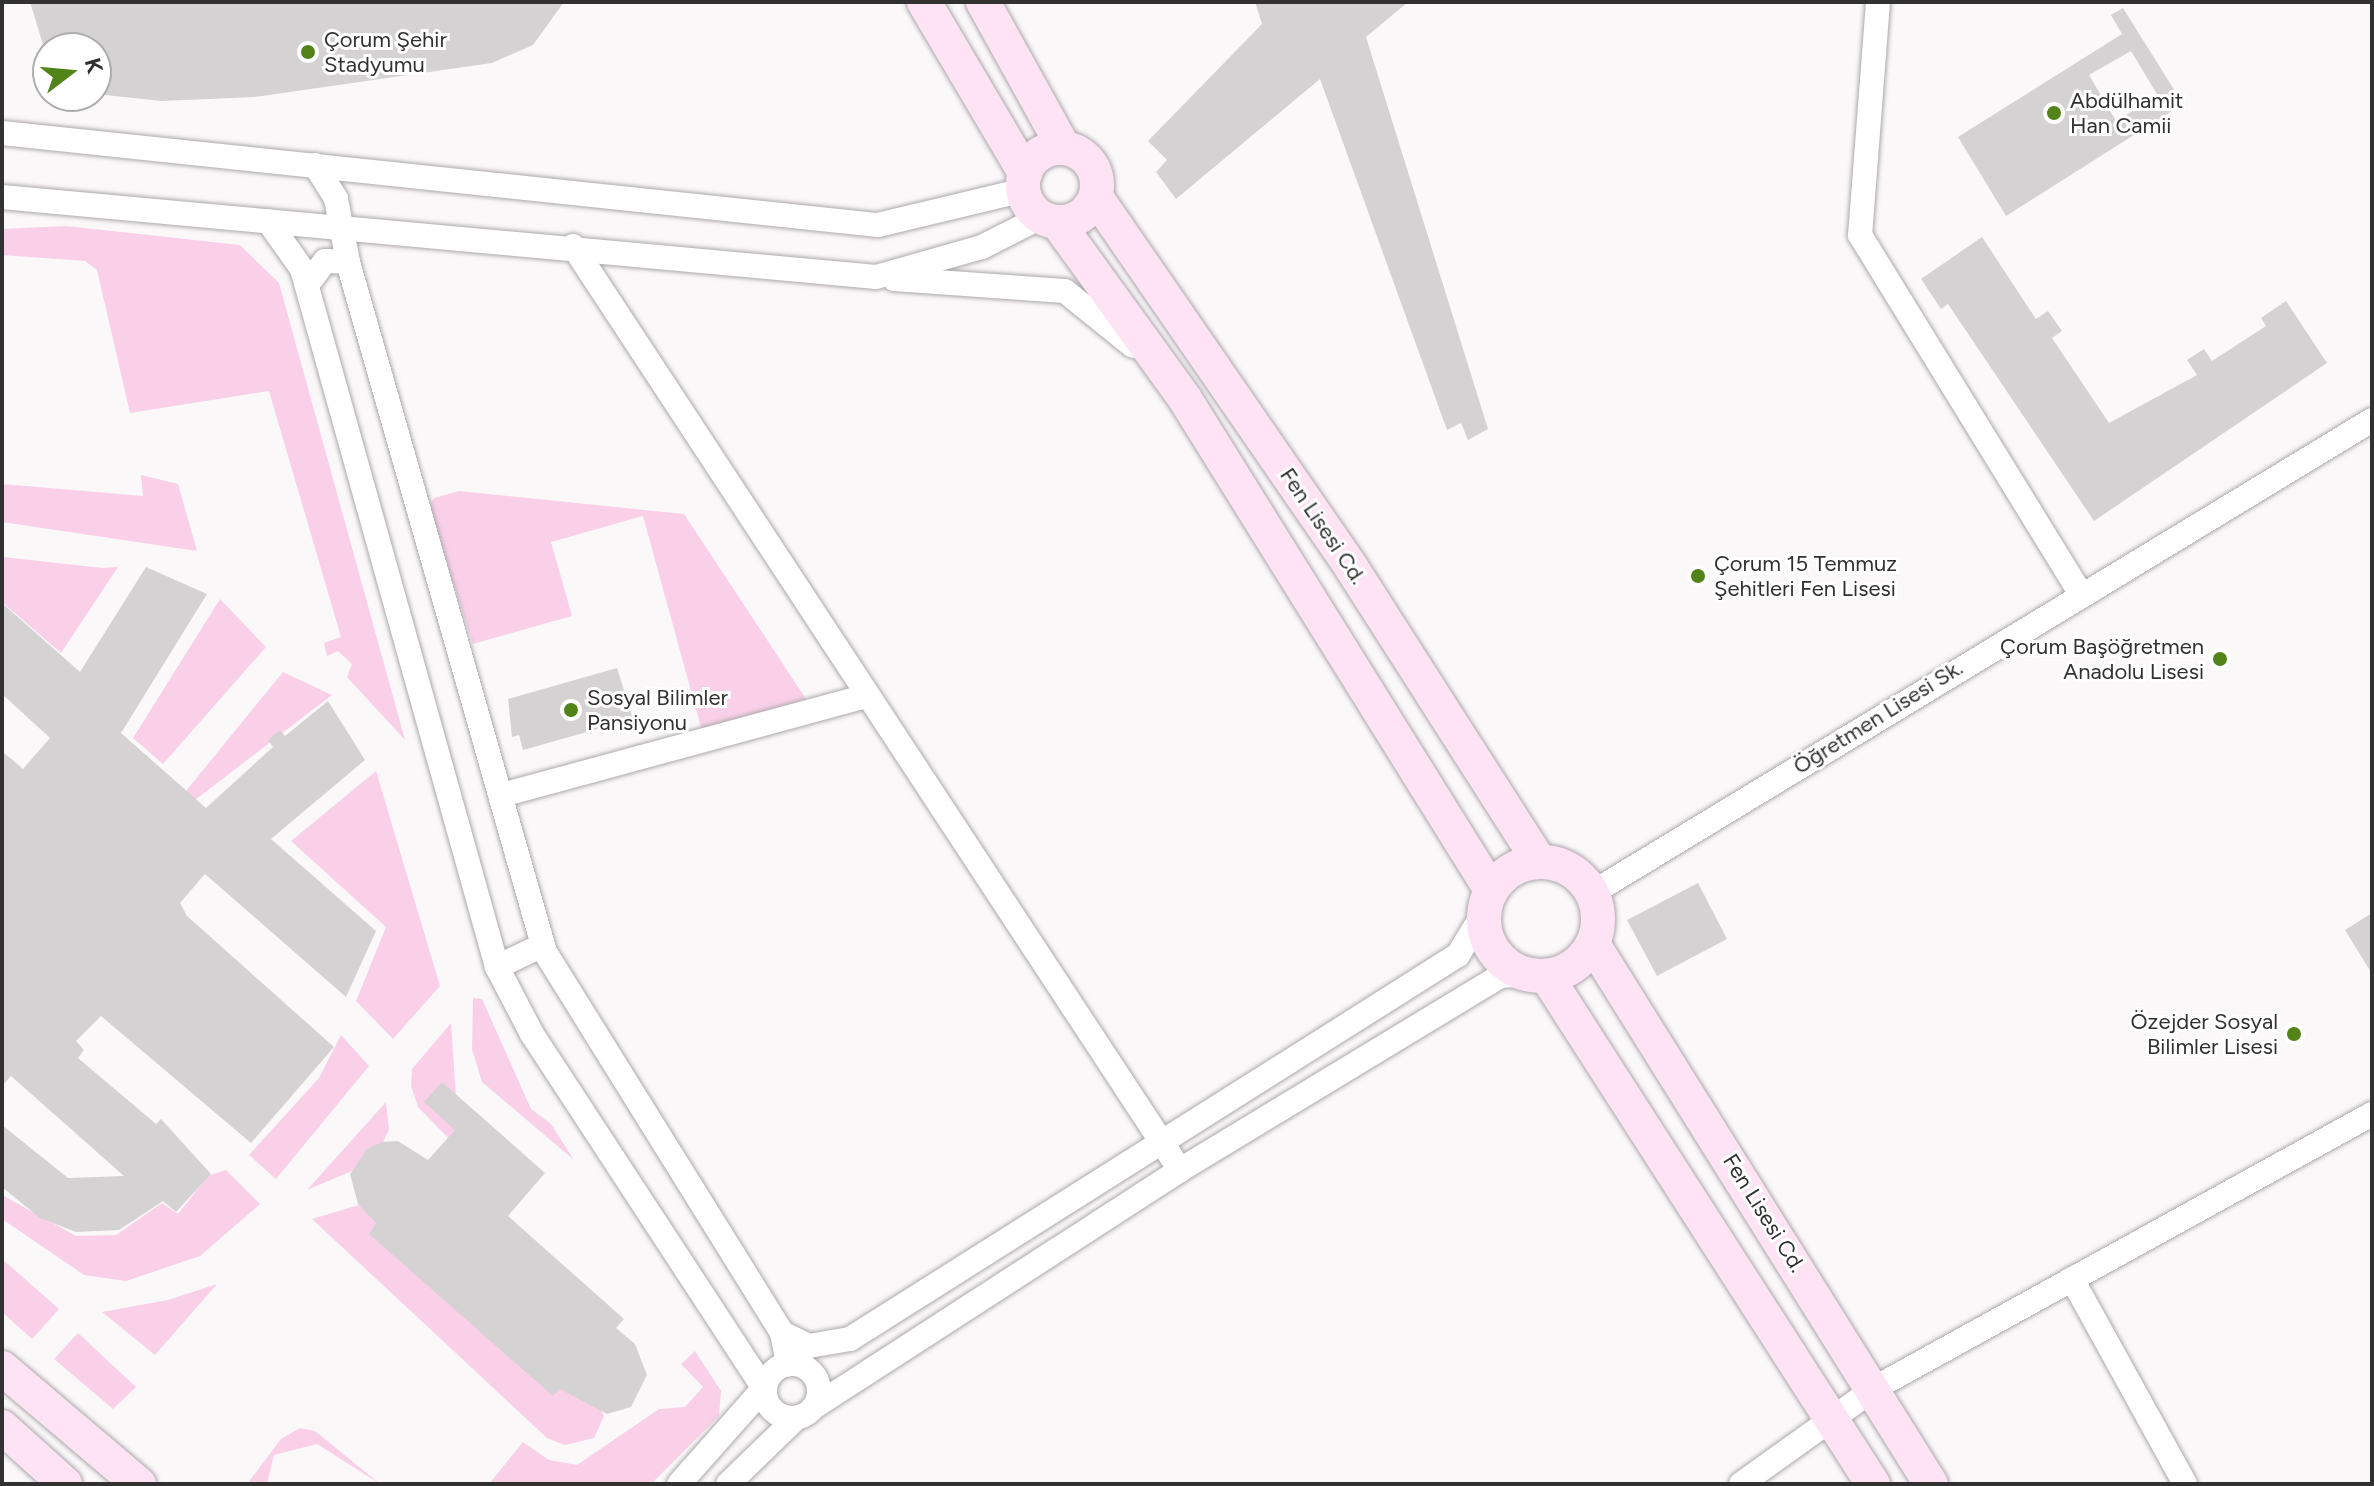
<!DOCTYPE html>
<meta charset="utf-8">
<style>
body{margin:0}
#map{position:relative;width:2374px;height:1486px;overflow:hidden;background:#fbf8fa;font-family:Figtree,sans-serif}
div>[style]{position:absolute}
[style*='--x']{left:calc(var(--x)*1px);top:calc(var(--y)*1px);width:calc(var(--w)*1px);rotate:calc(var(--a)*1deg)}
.green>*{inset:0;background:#f9d0e8}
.building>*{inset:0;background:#d5d2d4}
.roads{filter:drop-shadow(0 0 2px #aca9ab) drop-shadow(0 0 2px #aca9ab)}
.street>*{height:24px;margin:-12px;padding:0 12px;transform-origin:12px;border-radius:12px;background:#fff}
.street>.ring{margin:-12px;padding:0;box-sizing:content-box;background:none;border:24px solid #fff;border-radius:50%}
.secondary>*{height:34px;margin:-17px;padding:0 17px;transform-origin:17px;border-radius:17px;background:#fde3f3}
.secondary>.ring{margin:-17px;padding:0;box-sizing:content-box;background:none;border:34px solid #fde3f3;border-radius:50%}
.dots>*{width:22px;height:22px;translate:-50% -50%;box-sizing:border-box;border:4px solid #fff;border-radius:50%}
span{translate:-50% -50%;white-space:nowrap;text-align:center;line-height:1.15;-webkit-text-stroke:6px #fff;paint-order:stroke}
.poi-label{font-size:22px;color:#323132}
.left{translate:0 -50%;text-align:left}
.right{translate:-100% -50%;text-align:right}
.street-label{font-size:22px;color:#323132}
.frame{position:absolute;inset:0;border:4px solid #323132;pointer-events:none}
.north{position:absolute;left:32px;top:32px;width:80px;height:80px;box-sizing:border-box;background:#fff;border:2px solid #adadad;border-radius:50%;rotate:74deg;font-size:22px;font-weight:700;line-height:32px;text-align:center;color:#323132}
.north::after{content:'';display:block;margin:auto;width:28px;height:36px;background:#518318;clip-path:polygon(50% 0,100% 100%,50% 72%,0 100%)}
</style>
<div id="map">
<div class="green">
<div style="clip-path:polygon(66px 226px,240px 245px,279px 283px,405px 740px,347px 677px,352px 664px,338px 651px,327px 656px,324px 643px,341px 637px,269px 391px,130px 413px,97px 270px,85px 261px,2px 255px,2px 229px)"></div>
<div style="clip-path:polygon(141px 475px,178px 484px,197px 551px,2px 522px,2px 484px,143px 496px)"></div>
<div style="clip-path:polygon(459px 491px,684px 514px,806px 699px,702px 731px,643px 516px,551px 542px,572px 616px,473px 644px,429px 507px,434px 498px)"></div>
<div style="clip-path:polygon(2px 557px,103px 568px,118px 567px,61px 653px,2px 602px)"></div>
<div style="clip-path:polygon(220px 599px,266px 647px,163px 764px,133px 738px)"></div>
<div style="clip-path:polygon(283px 672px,332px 695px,191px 803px,186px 791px)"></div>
<div style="clip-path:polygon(376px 771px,440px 986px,393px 1039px,356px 1001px,386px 927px,291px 841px)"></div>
<div style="clip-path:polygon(473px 998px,482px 999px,531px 1109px,551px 1124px,574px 1160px,482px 1082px,472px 1049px)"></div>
<div style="clip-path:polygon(451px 1023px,457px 1111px,508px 1199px,418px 1107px,411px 1086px,412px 1069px)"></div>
<div style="clip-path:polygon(341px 1035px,369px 1066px,276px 1179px,249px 1155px,319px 1078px)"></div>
<div style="clip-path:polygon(386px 1102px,389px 1130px,373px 1162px,307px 1190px)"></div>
<div style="clip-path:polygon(226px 1170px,260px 1204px,200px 1256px,126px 1281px,84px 1275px,2px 1219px,2px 1195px,76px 1236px,116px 1235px,162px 1203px,178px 1214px,208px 1176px)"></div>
<div style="clip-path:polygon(359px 1205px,597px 1403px,604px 1416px,594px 1438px,565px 1445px,547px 1438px,312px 1219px)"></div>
<div style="clip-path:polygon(2px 1259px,59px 1309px,32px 1339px,2px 1312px)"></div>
<div style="clip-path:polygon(217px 1284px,155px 1355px,102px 1312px,168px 1300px)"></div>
<div style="clip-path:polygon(78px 1333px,136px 1387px,113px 1409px,54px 1359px)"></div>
<div style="clip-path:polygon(695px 1351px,721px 1391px,719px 1416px,651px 1484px,489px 1484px,523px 1442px,549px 1460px,577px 1465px,659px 1409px,685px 1407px,703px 1387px,681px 1364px)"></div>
<div style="clip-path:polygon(300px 1428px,315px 1431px,380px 1484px,317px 1444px,274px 1455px,267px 1484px,247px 1484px,281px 1439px)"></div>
</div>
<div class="building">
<div style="clip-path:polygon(30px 2px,179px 4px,564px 2px,533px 45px,492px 63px,255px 97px,161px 101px,96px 94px,96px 48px,44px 48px)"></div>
<div style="clip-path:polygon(1255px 2px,1408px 2px,1366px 37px,1488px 429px,1468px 440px,1461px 423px,1447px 430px,1320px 79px,1176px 199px,1156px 172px,1167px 160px,1148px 141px,1262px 24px)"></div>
<div style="clip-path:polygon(evenodd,2123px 8px,2183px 104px,2006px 216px,1958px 137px,2122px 34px,2111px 15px,2123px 8px,2131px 51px,2158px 96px,2116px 121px,2089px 75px,2131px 51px)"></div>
<div style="clip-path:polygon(1982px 237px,2036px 319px,2048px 311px,2062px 331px,2052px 338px,2109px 423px,2197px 375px,2187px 360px,2204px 349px,2212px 361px,2266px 326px,2261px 318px,2286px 301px,2327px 363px,2094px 521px,1948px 304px,1941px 309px,1921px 279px)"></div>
<div style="clip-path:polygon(146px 567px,207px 594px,121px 733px,206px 808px,273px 747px,268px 740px,280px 730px,285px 736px,328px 701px,365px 760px,271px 839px,376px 931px,346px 997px,205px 874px,180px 903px,187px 916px,334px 1047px,251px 1143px,101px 1016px,76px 1041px,84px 1050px,78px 1058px,156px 1124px,161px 1119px,211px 1174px,176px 1212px,163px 1201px,119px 1230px,76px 1232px,40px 1218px,2px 1187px,2px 1125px,68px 1178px,124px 1176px,11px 1076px,2px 1086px,2px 751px,23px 769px,50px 738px,2px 694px,2px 603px,80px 672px)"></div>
<div style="clip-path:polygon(617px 668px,633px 719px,523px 750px,519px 735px,512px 737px,508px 699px)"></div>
<div style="clip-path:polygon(1698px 883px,1727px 939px,1657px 976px,1627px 920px)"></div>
<div style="clip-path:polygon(2372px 913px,2372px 974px,2345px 930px)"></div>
<div style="clip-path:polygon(442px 1082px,545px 1173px,508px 1216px,624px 1319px,616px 1328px,635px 1344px,647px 1375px,631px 1407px,607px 1414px,560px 1389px,553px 1396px,369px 1234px,376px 1223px,358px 1204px,350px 1174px,367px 1149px,382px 1142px,398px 1141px,428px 1160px,455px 1130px,424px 1102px)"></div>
</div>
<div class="roads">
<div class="street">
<div style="--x:1878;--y:2;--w:234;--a:94.4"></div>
<div style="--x:1860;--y:235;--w:420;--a:58.4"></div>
<div style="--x:2;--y:133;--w:881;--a:6"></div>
<div style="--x:878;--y:225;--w:150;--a:-13.5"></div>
<div style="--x:315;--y:165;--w:40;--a:58"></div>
<div style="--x:336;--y:199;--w:64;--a:79.2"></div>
<div style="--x:348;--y:262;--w:718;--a:74.07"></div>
<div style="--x:545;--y:952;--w:449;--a:58.1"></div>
<div style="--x:782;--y:1333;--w:32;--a:79"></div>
<div style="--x:2;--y:197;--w:878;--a:5.23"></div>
<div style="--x:876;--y:277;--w:110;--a:-15.8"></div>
<div style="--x:982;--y:247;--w:66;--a:-27"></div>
<div style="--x:268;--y:221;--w:59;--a:54.7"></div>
<div style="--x:302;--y:269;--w:725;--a:74.39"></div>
<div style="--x:497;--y:967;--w:76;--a:62.4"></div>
<div style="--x:532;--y:1034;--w:423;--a:56.8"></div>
<div style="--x:764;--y:1388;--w:128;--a:131.5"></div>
<div style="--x:573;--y:246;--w:1106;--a:56.7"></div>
<div style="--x:894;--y:279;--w:171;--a:4"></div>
<div style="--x:1065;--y:291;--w:87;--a:39"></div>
<div style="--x:307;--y:285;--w:30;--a:-53"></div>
<div style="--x:325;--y:261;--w:23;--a:2"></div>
<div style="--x:502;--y:795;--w:377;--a:-15.2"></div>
<div style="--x:1592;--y:893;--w:912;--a:-31.23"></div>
<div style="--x:497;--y:967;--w:51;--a:-25.6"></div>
<div style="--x:2072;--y:1279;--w:234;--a:61.1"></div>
<div style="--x:782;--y:1333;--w:30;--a:26"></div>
<div style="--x:809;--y:1346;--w:42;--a:-9.7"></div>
<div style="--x:850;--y:1339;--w:719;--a:-32.28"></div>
<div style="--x:1458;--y:955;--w:48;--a:-58.6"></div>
<div class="ring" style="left:765px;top:1364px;width:30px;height:30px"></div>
<div style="--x:814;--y:1407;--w:436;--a:-32.9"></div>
<div style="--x:1180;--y:1170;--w:374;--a:-31.2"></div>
<div style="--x:1500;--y:976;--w:22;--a:-3"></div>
<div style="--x:728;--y:1484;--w:95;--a:-44.1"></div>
<div style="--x:1741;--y:1484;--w:165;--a:-35.6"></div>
<div style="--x:1875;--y:1388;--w:568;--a:-28.87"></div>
</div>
<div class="secondary">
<div style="--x:924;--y:2;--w:199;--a:59.4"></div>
<div style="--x:983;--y:2;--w:167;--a:61"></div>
<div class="ring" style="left:1023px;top:148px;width:40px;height:40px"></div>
<div style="--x:1096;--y:197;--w:449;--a:55.4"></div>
<div style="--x:1351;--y:567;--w:349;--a:57.4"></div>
<div style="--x:1057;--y:222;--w:218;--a:54.1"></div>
<div style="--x:1185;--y:399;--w:579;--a:58.07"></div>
<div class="ring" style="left:1484px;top:862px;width:80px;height:80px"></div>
<div style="--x:1593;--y:944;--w:637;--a:57.96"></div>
<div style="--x:1547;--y:977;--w:603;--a:57.26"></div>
<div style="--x:2;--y:1368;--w:180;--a:40.3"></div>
<div style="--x:2;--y:1427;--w:85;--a:42.1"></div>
</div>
</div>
<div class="dots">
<div style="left:308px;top:52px;background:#518318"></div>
<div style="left:2054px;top:113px;background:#518318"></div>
<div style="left:1698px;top:576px;background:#518318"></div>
<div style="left:2220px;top:659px;background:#518318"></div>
<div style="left:571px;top:710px;background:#518318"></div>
<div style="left:2294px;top:1034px;background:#518318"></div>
</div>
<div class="poi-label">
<span class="left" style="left:324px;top:52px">Çorum Şehir<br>Stadyumu</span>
<span class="left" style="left:2070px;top:113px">Abdülhamit<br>Han Camii</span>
<span class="left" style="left:1714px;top:576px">Çorum 15 Temmuz<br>Şehitleri Fen Lisesi</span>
<span class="right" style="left:2204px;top:659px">Çorum Başöğretmen<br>Anadolu Lisesi</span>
<span class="left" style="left:587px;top:710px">Sosyal Bilimler<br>Pansiyonu</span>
<span class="right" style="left:2278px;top:1034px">Özejder Sosyal<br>Bilimler Lisesi</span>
</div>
<div class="street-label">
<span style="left:1323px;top:526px;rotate:56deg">Fen Lisesi Cd.</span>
<span style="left:1878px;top:717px;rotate:-32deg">Öğretmen Lisesi Sk.</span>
<span style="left:1764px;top:1213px;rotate:58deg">Fen Lisesi Cd.</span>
</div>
<div class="frame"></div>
<div class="north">K</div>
</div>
